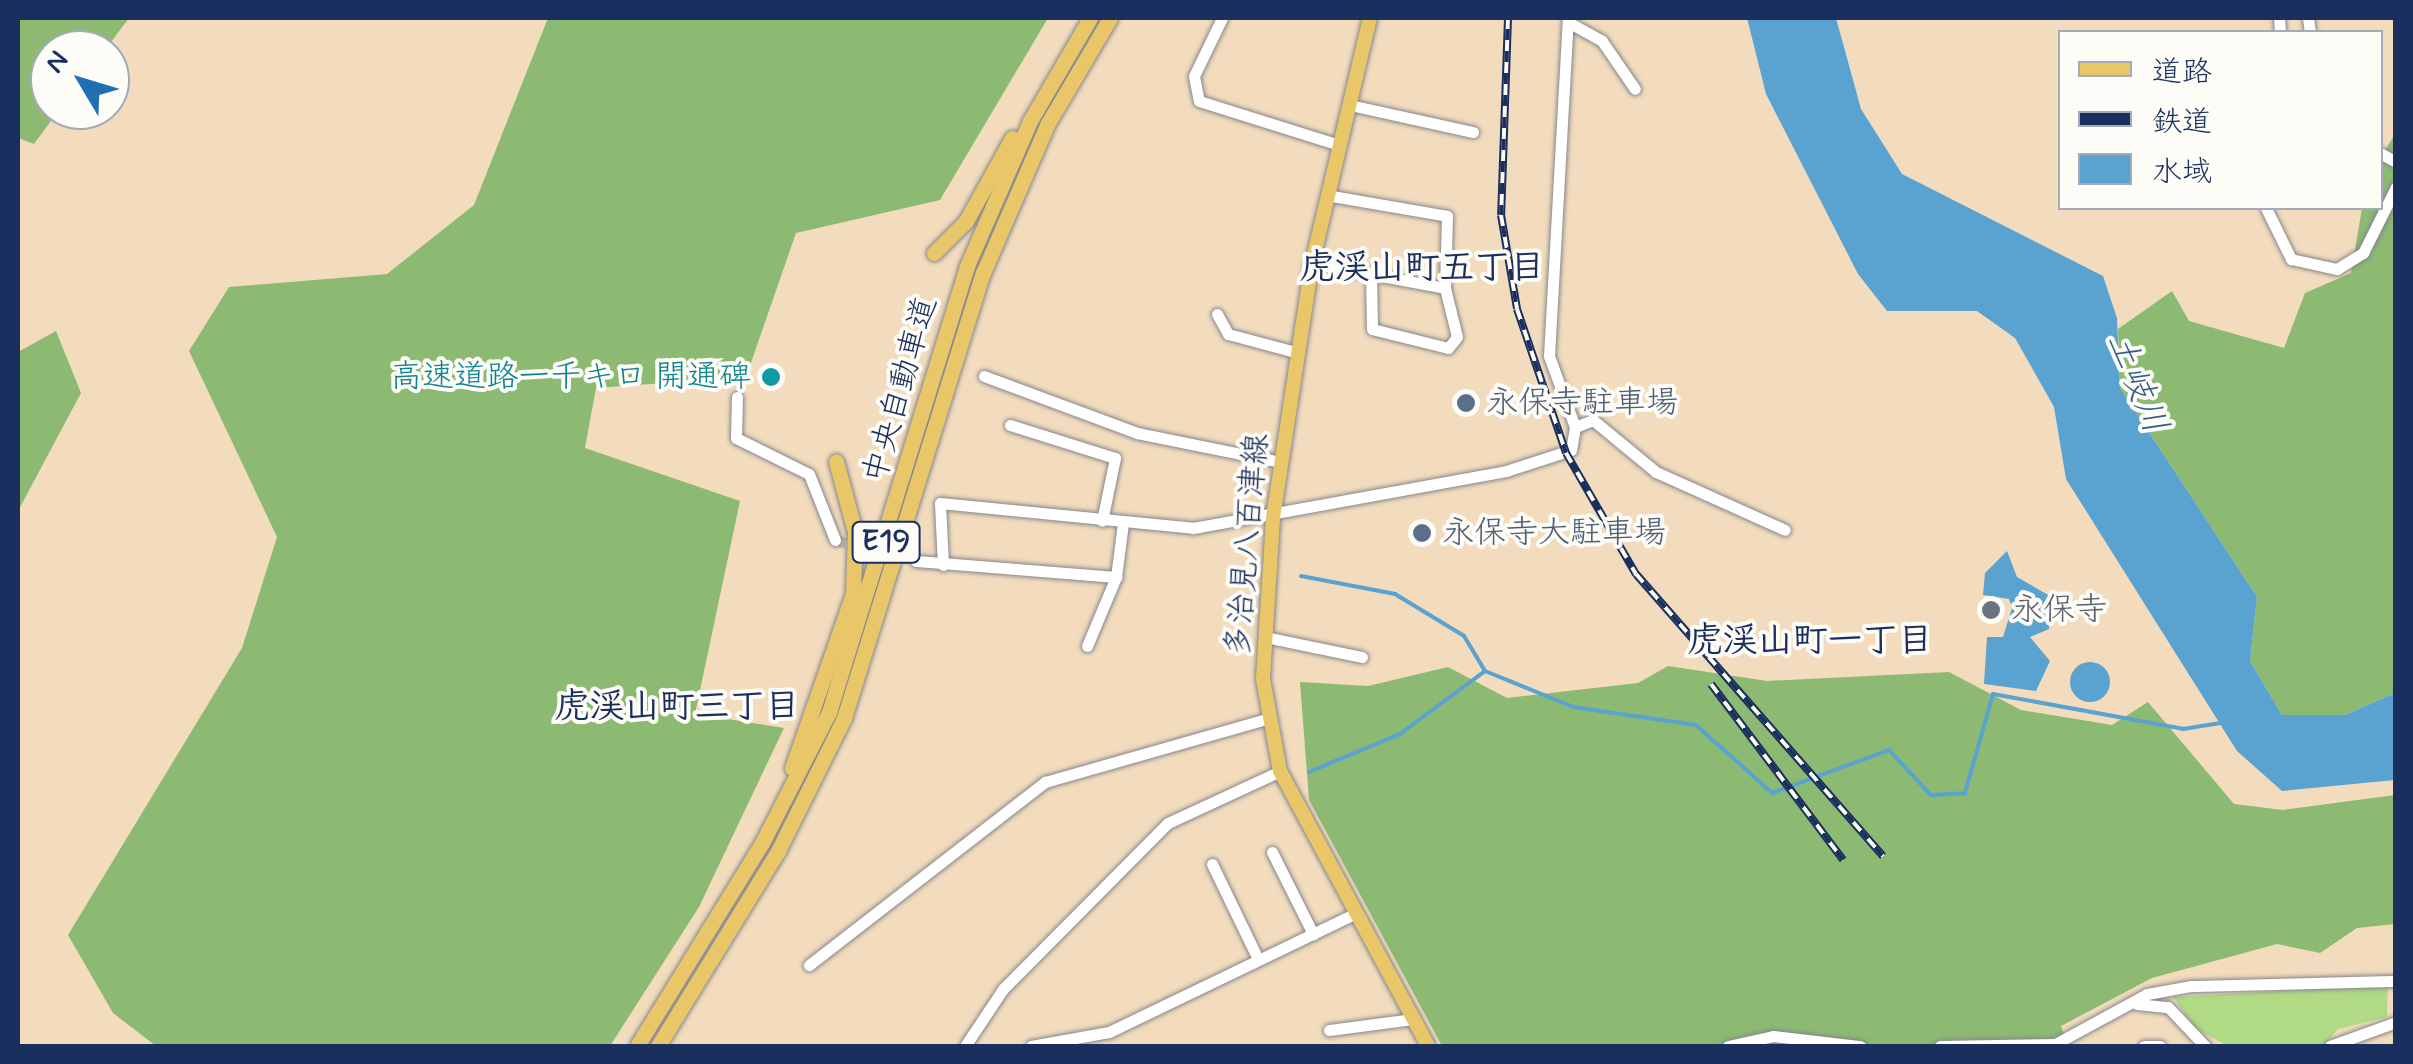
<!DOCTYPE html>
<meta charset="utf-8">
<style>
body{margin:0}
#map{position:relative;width:2413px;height:1064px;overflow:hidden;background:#f2dcbd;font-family:Mynerve,"Klee One",sans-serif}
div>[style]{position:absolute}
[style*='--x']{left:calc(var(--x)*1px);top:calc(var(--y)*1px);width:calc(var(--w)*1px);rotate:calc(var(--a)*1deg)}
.green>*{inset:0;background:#b1da85}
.forest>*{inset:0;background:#8cba72}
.water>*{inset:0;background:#5aa3d1}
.round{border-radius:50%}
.stream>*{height:4px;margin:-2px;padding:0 2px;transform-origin:2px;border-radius:2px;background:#5aa3d1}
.minor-tunnel>*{height:11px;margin-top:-5.5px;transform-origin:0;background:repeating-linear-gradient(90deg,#c7b9aa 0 11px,transparent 0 16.5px)}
.roads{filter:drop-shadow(0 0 2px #86868e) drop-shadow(0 0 2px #86868e)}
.minor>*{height:11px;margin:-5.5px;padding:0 5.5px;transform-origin:5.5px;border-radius:5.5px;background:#fff}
.major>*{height:14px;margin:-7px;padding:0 7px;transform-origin:7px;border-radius:7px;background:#e9c769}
.highway>*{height:15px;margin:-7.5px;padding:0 7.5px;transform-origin:7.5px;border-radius:7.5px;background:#e9c769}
.rail>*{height:8px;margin-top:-4px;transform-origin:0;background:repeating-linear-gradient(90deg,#fdfcf7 0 11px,#1b2f5e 0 22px);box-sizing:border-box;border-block:2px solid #1b2f5e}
.dots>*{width:28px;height:28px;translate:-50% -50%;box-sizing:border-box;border:5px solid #fdfcf7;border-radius:50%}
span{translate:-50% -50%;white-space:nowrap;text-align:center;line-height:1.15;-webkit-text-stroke:8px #fdfcf7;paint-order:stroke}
.shield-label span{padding:2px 8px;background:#fdfcf7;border:2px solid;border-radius:8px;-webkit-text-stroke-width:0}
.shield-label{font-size:30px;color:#1b2f5e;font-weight:700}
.culture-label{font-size:32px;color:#0d838f}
.right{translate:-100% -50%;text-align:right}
.street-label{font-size:32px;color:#1b2f5e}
.service-label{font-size:32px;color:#4e5e75}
.left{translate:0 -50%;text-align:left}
.worship-label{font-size:32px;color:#5b616d}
.neighbourhood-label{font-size:35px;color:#1b2f5e;font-weight:700}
.water-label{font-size:35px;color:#345d8c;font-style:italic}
.frame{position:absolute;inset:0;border:20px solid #1b2f5e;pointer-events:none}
.legend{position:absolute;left:2058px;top:30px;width:325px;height:180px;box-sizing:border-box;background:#fdfcf7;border:2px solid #a3aaba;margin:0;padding:12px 18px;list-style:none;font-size:30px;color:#1b2f5e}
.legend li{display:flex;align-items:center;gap:20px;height:50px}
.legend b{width:50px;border:2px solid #a3aaba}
.north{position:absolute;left:30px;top:30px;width:100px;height:100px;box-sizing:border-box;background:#fdfcf7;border:2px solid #a3aaba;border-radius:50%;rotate:308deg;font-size:28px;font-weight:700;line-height:40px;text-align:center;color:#1b2f5e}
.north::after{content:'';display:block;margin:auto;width:35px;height:45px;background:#1f6fb2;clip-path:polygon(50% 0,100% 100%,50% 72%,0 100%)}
</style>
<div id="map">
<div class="green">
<div style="clip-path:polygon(2388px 985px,2387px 1017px,2338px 1029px,2324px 1046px,2228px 1046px,2196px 1029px,2173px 997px)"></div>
</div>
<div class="forest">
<div style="clip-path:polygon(18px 18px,129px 18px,105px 50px,50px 50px,50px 110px,59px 110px,34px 144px,18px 138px)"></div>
<div style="clip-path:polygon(548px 18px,1048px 18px,940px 200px,796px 233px,746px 377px,596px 388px,585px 448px,740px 501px,695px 714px,784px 728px,699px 907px,610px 1046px,156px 1046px,113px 1013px,68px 935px,242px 648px,277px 537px,189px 351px,229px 287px,387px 274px,474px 205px)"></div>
<div style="clip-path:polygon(2395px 134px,2395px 693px,2345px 715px,2282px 715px,2250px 661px,2257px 597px,2120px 388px,2118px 329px,2172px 291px,2189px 321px,2284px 348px,2305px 293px,2351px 273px,2362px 208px,2380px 208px,2381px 157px)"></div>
<div style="clip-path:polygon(56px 331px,81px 393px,18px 511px,18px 352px)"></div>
<div style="clip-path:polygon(1668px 666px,1767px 681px,1949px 672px,2021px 710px,2112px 725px,2148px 702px,2234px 804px,2283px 810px,2395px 795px,2395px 924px,2357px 928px,2320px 953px,2277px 944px,2152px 978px,2061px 1026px,2068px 1046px,1442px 1046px,1309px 800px,1300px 682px,1368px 686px,1448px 667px,1507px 698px,1638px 683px)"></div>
</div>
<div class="water">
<div style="clip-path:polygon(1747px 18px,1836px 18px,1861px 109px,1902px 174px,2103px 276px,2117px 318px,2120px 388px,2257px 597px,2250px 661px,2282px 715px,2345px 715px,2395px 693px,2395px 780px,2282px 791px,2237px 751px,2066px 479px,2054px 407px,2015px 338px,1977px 311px,1887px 311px,1858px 274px,1766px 94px)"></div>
<div style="clip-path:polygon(2007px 551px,2017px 577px,2050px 596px,2049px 629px,2030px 637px,2050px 661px,2036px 691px,1984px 684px,1987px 637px,2003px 637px,2012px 608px,2009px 599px,1983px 595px,1985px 573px)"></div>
<div class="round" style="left:2070px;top:662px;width:40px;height:40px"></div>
</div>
<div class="stream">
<div style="--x:1301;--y:576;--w:96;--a:10.8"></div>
<div style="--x:1395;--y:594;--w:81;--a:31.3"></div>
<div style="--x:1464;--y:636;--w:41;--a:59"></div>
<div style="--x:1485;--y:671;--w:95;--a:22.2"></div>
<div style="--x:1573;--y:707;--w:124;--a:8.3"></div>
<div style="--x:1696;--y:725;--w:102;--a:41.8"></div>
<div style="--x:1772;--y:793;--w:125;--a:-20.2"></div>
<div style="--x:1889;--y:750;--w:62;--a:47"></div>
<div style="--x:1931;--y:795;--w:34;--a:-3"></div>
<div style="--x:1965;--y:793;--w:103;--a:-74.2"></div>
<div style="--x:1993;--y:694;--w:193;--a:10.4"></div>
<div style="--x:2183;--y:729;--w:38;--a:-9"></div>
<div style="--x:1309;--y:772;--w:99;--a:-22.7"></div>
<div style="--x:1400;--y:734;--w:106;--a:-36.5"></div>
</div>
<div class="minor-tunnel">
<div style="--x:835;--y:540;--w:84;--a:14.5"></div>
</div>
<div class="roads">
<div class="minor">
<div style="--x:1222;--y:18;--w:64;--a:115.8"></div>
<div style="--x:1194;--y:76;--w:25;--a:79"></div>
<div style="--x:1199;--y:101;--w:147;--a:17.4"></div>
<div style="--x:2279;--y:18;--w:14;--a:86"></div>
<div style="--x:2308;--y:18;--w:14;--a:82"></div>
<div style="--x:1568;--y:22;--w:39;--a:29"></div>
<div style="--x:1602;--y:41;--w:58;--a:55.5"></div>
<div style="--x:1350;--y:105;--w:126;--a:12.4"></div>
<div style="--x:2380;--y:153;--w:18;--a:29"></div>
<div style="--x:1326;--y:195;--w:123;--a:9.8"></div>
<div style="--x:1447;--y:216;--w:72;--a:91.6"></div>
<div style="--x:1445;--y:288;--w:50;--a:76.2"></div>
<div style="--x:1457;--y:337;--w:14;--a:129"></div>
<div style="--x:1448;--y:348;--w:78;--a:-166"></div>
<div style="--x:1372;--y:329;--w:55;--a:-91"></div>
<div style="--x:2266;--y:208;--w:57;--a:63.9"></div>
<div style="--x:2291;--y:259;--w:47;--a:12.3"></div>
<div style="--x:2337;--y:269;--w:31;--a:-32"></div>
<div style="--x:2363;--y:253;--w:74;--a:-63.4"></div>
<div style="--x:1312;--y:263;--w:135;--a:10.6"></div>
<div style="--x:1217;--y:314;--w:23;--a:61"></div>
<div style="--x:1228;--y:334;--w:73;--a:15"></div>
<div style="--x:984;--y:376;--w:163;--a:20.4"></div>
<div style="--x:1137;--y:433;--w:147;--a:11.4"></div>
<div style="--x:737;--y:397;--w:41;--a:91.4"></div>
<div style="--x:736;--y:438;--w:81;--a:26.3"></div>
<div style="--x:809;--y:474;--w:71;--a:68.5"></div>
<div style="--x:1010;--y:425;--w:110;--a:17.4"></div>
<div style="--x:1115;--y:458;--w:64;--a:101.7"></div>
<div style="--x:1575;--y:427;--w:19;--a:-21"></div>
<div style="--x:1593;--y:420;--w:82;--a:39.5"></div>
<div style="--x:1656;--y:472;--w:141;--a:24.2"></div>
<div style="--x:916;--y:561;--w:201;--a:4.6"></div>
<div style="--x:943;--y:565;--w:62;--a:-92.8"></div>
<div style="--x:940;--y:503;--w:254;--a:5.6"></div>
<div style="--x:1193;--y:528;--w:318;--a:-10.3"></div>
<div style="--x:1506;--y:471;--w:68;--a:-17.9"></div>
<div style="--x:1571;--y:450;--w:23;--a:-80"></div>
<div style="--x:1575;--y:427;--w:76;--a:-110.1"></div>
<div style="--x:1549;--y:356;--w:339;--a:-86.8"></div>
<div style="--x:1265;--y:637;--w:99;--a:11.7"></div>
<div style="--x:1087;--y:646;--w:75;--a:-67.2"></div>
<div style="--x:1116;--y:577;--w:54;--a:-82.6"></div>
<div style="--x:1272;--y:852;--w:92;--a:63.4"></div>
<div style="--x:1212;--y:864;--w:106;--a:64.2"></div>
<div style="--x:809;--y:965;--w:299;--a:-37.8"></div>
<div style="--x:1045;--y:782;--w:230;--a:-15.9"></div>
<div style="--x:2137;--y:1004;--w:31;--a:6"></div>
<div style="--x:2168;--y:1007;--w:54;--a:46.5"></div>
<div style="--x:1329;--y:1030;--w:85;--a:-7.5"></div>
<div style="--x:965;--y:1046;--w:69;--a:-56.3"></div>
<div style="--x:1003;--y:989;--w:234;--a:-45.2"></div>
<div style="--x:1168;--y:823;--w:123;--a:-24.9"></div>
<div style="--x:1031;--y:1046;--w:79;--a:-10.2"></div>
<div style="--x:1109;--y:1032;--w:272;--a:-25.7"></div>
<div style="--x:1728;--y:1046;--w:46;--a:-12.5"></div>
<div style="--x:1773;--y:1036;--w:88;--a:6.6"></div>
<div style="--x:1940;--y:1046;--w:115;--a:-1"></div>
<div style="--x:2055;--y:1044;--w:105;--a:-28.5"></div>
<div style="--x:2147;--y:994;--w:45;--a:-10.3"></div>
<div style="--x:2191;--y:986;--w:205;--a:-1.4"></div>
<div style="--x:2144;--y:1046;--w:16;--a:0"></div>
<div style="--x:2330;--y:1046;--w:70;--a:-20"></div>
</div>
<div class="major">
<div style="--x:1370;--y:18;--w:252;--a:103.3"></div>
<div style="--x:1312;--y:263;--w:259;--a:98.7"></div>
<div style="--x:1273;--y:519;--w:160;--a:93.6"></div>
<div style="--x:1263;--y:679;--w:94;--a:79.5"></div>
<div style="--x:1280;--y:771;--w:312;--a:61.7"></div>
</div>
<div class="highway">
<div style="--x:934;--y:253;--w:45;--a:-45"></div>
<div style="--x:966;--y:221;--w:95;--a:-61"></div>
<div style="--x:792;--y:768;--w:184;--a:-70.7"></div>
<div style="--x:853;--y:594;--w:62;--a:-88.2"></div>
<div style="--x:855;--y:532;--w:73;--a:-105"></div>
<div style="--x:637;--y:1046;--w:238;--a:-58.4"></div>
<div style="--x:762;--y:843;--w:147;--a:-62.9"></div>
<div style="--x:829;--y:712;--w:467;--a:-72.8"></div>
<div style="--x:967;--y:266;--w:158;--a:-66.5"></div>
<div style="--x:1030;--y:121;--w:119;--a:-59.8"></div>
<div style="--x:658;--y:1046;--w:229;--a:-58.4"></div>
<div style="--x:778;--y:851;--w:148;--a:-63.6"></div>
<div style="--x:844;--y:718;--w:466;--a:-72.7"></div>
<div style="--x:983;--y:273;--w:163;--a:-66.6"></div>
<div style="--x:1048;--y:123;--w:122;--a:-59.4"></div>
</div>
</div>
<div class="rail">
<div style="--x:1508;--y:18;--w:197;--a:92"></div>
<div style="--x:1501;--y:215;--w:95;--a:80.3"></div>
<div style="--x:1517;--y:309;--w:152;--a:71.2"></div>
<div style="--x:1566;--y:453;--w:140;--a:60"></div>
<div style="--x:1636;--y:574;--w:375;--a:48.8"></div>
<div style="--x:1711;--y:684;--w:220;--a:53.1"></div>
</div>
<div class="dots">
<div style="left:771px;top:377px;background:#0f9aa8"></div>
<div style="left:1466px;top:403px;background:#5c6f8a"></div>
<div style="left:1422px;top:533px;background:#5c6f8a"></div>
<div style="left:1991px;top:610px;background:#6b7280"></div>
</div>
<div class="shield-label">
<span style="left:886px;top:542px">E19</span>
</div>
<div class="culture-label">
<span class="right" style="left:751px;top:377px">高速道路一千キロ 開通碑</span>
</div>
<div class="street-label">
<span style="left:901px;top:390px;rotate:-74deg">中央自動車道</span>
<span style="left:1248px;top:545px;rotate:-85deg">多治見八百津線</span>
</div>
<div class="service-label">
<span class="left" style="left:1486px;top:403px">永保寺駐車場</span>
<span class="left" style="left:1442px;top:533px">永保寺大駐車場</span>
</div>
<div class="worship-label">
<span class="left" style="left:2011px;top:610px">永保寺</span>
</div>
<div class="neighbourhood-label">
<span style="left:1422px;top:268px">虎渓山町五丁目</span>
<span style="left:1810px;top:641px">虎渓山町一丁目</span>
<span style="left:677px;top:707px">虎渓山町三丁目</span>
</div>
<div class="water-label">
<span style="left:2137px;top:383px;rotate:68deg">土岐川</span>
</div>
<div class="frame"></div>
<ul class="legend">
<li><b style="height:12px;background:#e9c769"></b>道路</li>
<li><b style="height:12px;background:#1b2f5e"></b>鉄道</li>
<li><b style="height:28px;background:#5aa3d1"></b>水域</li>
</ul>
<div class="north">N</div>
</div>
